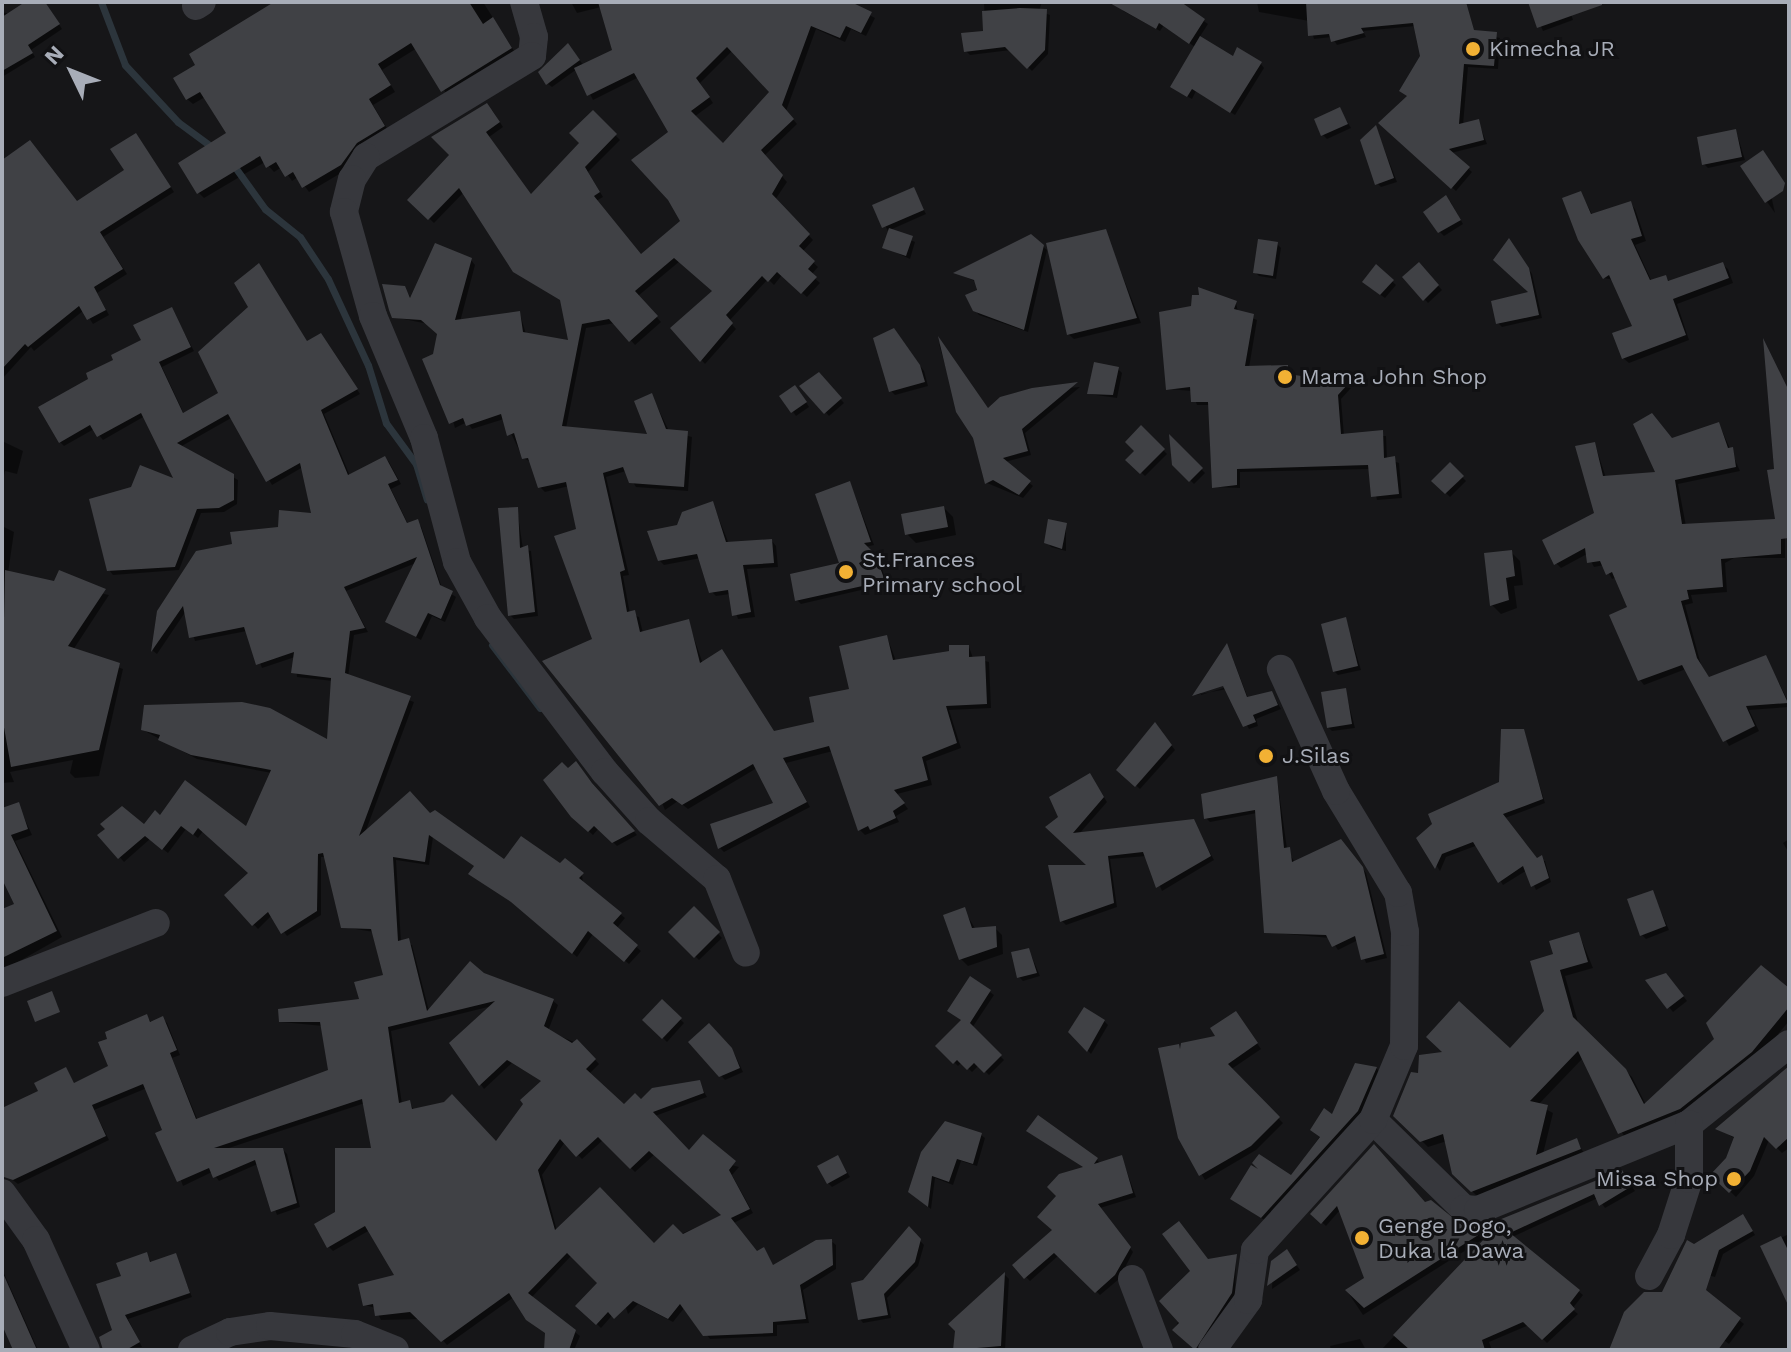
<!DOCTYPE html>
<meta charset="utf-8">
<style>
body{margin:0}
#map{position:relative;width:1791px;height:1352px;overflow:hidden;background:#161618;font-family:"Work Sans",sans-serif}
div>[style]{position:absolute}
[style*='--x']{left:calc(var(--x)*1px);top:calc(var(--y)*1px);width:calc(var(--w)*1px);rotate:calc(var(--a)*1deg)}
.shadow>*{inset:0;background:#0007}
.stream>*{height:7px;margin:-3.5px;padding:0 3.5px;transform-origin:3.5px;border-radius:3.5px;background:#2c353c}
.building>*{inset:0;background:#404145}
.street>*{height:28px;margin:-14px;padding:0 14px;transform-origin:14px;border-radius:14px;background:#37383d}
.dots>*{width:22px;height:22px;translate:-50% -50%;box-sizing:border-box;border:4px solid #111113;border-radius:50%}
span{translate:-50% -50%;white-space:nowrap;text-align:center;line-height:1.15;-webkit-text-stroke:6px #111113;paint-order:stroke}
.poi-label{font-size:22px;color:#a8adb8}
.left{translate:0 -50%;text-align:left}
.right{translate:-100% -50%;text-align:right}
.frame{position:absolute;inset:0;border:4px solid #a8adb8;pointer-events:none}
.north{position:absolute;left:32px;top:32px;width:80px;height:80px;-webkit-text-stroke:6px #111113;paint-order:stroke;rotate:313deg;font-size:22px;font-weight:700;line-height:32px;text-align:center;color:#a8adb8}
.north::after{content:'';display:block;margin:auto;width:28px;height:36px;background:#a8adb8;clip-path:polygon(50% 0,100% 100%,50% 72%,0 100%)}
</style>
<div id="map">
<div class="shadow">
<div style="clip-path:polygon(28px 2px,45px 2px,62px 29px,31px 50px,35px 57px,2px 77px,2px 12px,10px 14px)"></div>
<div style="clip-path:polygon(279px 2px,483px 2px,516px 54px,448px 96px,417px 48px,382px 70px,395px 92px,373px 105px,389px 132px,346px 170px,309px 192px,298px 177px,292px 181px,282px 167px,274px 172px,265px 162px,204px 198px,198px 192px,229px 134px,205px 97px,193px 104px,187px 99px,198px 65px)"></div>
<div style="clip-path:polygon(evenodd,571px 2px,845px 2px,875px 18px,866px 36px,851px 29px,845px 42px,816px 29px,786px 111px,797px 124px,764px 156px,787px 182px,775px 200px,813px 240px,802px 252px,818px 267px,811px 275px,820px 283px,807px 297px,782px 275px,774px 285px,768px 279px,729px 321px,736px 329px,705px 364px,673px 328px,714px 291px,680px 261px,638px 296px,661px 322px,635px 345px,615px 323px,586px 328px,566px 428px,650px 437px,652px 396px,669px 431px,692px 437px,688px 491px,636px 487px,626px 471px,606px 477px,629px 575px,623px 576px,630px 614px,639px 617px,643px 633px,688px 621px,703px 664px,775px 733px,817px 723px,851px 690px,887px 637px,896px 661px,969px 647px,973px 658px,989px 662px,991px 708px,949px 710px,961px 748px,926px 761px,932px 785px,897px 794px,908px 809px,896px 816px,899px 822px,865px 835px,860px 830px,833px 751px,786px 763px,810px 807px,724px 852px,720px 848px,776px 804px,757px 768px,688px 809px,678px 801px,665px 810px,595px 640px,569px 486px,545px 492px,540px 487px,531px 462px,523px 458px,504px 419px,472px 429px,467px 422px,455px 428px,435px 356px,439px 334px,428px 324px,394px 317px,404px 288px,412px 299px,471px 260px,475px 265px,460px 322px,520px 314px,526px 334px,570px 343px,562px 301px,464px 192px,434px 223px,410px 200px,492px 110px,503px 127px,489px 137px,532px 196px,581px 143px,593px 113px,620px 140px,588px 172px,603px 197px,596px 201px,641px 256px,682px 221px,670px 132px,639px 77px,593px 100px,577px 69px,552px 87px,548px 84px,572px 50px,584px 66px,615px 51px,601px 7px,577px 13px,571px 2px,733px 50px,772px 92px,723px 146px,694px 117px,713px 103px,700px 83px,733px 50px)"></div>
<div style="clip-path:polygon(984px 2px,1042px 2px,1039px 11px,1050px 15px,1048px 54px,1032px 71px,1011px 50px,970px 55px,966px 51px,985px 32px)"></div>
<div style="clip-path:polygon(1122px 2px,1176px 2px,1208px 24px,1199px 38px,1234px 58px,1261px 64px,1264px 68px,1235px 115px,1196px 91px,1192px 99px,1176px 90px,1195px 47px,1164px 25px,1160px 31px,1123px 11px)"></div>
<div style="clip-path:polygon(1257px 2px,1467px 2px,1462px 18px,1474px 32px,1500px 38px,1498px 69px,1468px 67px,1463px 125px,1478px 121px,1487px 144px,1451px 153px,1472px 172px,1456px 191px,1381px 123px,1409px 97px,1422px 56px,1416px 26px,1363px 31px,1366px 37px,1337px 45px,1332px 37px,1314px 39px,1309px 21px,1259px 12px)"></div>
<div style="clip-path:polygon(1530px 2px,1567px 2px,1573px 20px,1543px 31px)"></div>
<div style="clip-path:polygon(1340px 110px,1351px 128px,1327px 139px,1323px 135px)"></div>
<div style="clip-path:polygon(1376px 128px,1397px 182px,1381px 187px,1377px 183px)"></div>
<div style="clip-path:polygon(1736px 131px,1745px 160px,1708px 168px,1704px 164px)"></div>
<div style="clip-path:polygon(140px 140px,174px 192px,103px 237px,127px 274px,97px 293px,109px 315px,93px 324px,84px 310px,34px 351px,31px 347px,2px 379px,2px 163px,77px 203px,126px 171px)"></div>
<div style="clip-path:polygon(1763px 159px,1775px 213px,1742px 167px)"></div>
<div style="clip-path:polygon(913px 190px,926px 214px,890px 230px,915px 242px,910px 259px,884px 247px,889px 233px,875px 206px)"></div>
<div style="clip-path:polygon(1581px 193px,1593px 216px,1630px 203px,1635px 209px,1646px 241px,1635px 245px,1652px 282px,1665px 277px,1670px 282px,1722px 264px,1728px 269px,1733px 283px,1677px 304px,1689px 340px,1629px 363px,1623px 358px,1634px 327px,1614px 280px,1604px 278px)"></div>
<div style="clip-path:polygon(1450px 201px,1463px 224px,1444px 236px,1440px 232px)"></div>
<div style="clip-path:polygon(1105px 231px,1141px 323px,1074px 339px,1068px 334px)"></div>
<div style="clip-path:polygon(1031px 236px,1047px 250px,1028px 332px,979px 315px,975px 310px,977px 282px,956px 273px)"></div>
<div style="clip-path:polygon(1277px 244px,1281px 248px,1276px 279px,1259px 276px,1255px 272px)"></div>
<div style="clip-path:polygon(1513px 245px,1532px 274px,1542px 318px,1502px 327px,1498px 323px,1531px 294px)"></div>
<div style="clip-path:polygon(evenodd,259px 265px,308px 343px,325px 340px,360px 394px,324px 414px,350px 476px,385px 458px,389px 462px,401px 484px,391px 489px,408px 524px,421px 526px,442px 588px,456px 597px,445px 622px,432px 616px,421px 640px,388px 622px,416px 563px,346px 591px,368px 632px,354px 635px,348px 677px,414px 702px,365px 833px,430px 815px,504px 862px,560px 866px,582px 875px,583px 883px,625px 918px,616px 929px,641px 951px,629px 964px,593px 934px,577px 957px,476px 867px,433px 837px,429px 865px,396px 860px,401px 942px,412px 945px,429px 1011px,483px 975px,553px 1001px,558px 1005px,548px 1031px,581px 1045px,599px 1064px,589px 1074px,624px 1107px,699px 1083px,707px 1097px,655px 1116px,689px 1153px,739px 1167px,732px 1175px,753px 1213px,734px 1223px,758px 1253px,763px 1250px,774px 1267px,831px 1241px,836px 1245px,836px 1269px,803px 1290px,809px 1323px,777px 1325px,777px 1336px,710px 1339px,685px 1307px,673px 1322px,638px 1304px,628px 1314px,624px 1302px,601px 1328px,578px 1306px,599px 1283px,572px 1255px,531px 1298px,580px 1336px,574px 1350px,533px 1324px,514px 1297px,447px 1345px,424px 1319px,381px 1320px,375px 1308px,365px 1305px,397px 1276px,370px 1230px,333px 1251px,329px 1247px,337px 1213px,374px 1150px,365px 1103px,226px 1149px,283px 1150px,287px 1154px,300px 1207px,277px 1215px,258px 1164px,219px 1181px,212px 1172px,183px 1186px,147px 1088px,94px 1110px,109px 1140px,18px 1184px,6px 1175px,2px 1110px,41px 1092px,66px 1070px,75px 1084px,111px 1068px,146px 1016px,152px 1023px,162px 1018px,167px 1023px,180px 1055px,172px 1058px,198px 1121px,330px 1071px,323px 1026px,281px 1022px,361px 1001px,385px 976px,374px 932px,343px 927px,326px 857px,321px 857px,321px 915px,287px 936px,272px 915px,258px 929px,226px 895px,251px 873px,203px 831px,198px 838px,186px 829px,168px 853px,150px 839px,124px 862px,100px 835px,144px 826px,160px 817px,247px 829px,272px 773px,197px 759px,143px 730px,328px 743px,333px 681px,297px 677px,295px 657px,262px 668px,247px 631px,195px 641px,186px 611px,157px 654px,153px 651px,159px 611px,234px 546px,314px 515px,303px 467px,272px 485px,233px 417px,180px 447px,238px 480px,237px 504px,224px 512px,201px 513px,179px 570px,113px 575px,109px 570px,177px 482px,145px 416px,103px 440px,94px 429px,64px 446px,60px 442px,91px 380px,144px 341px,171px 309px,194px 351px,162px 367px,184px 414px,220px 394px,251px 307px,259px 265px,492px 1006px,451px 1043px,484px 1089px,512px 1063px,543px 1082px,496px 1144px,414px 1110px,409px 1102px,402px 1104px,391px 1031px,492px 1006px,259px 265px,603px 1140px,635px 1172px,655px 1154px,724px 1215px,654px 1246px,557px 1231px,542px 1175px,565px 1142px,582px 1159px,603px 1140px)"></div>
<div style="clip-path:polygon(1419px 265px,1442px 290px,1428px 303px,1405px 278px)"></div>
<div style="clip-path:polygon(1377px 267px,1396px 285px,1385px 298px,1368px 286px)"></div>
<div style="clip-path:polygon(1236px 303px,1238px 312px,1257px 320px,1249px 368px,1287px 367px,1291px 377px,1351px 388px,1341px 399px,1344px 436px,1386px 436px,1387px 459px,1399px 463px,1402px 498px,1377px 500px,1370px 469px,1240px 472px,1240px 488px,1214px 487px,1210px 405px,1197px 405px,1192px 391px,1168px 389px)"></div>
<div style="clip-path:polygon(897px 335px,924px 371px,928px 386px,895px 395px,891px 391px)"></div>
<div style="clip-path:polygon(939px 344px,989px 410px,1033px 390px,1080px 387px,1025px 433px,1031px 455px,1005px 462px,1033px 486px,1023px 498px,987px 483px,975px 437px,958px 411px)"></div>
<div style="clip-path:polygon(1118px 369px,1122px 373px,1117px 398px,1089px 394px)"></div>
<div style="clip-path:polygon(818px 375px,844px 403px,829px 416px,802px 386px)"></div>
<div style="clip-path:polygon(799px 391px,809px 407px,796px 416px,782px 396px)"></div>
<div style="clip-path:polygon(1719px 424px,1740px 471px,1678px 484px,1686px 526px,1785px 525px,1785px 558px,1734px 558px,1725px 563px,1727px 592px,1691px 595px,1693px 603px,1685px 605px,1701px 665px,1710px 679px,1766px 657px,1789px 703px,1789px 707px,1749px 710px,1759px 731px,1729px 746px,1686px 669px,1644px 685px,1640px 680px,1630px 608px,1617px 577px,1612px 579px,1604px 565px,1594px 567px,1587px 554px,1561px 568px,1556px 563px,1596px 514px,1595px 444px,1606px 478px,1658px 474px,1672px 440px)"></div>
<div style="clip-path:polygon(1141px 428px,1167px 454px,1145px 476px,1128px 460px,1137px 451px)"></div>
<div style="clip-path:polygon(1172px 439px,1205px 473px,1194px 484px,1174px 464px)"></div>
<div style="clip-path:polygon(2px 441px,23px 451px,17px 474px,5px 471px,2px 485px)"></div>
<div style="clip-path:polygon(1450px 465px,1466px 481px,1450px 497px,1434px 481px)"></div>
<div style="clip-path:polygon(850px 483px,874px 545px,865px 547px,879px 560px,887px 584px,801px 604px,797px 600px,842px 565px)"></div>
<div style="clip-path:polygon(713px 504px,729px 544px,772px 541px,776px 546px,778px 567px,747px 569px,755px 617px,738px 619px,730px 594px,716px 596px,711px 591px,701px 558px,664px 565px,659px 560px,679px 527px)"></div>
<div style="clip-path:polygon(944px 508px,953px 517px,956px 535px,916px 543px,907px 534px)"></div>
<div style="clip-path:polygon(517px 509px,523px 549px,531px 551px,538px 616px,514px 619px,510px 615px)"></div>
<div style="clip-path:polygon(1066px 525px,1066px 551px,1051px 547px,1047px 542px)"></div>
<div style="clip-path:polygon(2px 526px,14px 532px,8px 573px,109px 595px,73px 650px,123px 669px,99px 776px,75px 778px,70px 773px,73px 760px,10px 772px,14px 782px,2px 783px)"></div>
<div style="clip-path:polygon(1511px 552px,1520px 561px,1523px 585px,1514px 586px,1517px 608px,1501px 614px,1492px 605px)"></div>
<div style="clip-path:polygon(1346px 620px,1361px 670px,1338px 675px,1334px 671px)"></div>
<div style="clip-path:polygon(evenodd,1228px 646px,1248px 698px,1272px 693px,1281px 709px,1256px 719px,1258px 726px,1249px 729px,1227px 689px,1195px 695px,1228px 646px,1232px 681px,1233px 685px,1201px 695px,1201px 691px,1232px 681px)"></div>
<div style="clip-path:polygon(1345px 690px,1355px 728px,1332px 731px,1328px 727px)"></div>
<div style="clip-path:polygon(1159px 729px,1175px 750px,1140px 789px,1119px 770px)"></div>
<div style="clip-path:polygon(1523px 731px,1545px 803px,1505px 818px,1537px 860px,1545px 861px,1551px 882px,1536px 890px,1527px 870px,1503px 885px,1478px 845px,1446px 857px,1440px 871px,1419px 838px,1501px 784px)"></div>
<div style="clip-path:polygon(576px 764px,637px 835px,617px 846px,599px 828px,593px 835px,572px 816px,568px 770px)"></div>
<div style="clip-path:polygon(1090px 775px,1107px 802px,1079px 834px,1193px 821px,1214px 860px,1162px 891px,1147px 856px,1110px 859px,1117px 907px,1066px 925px,1062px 921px,1091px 867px,1060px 817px)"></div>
<div style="clip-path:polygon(1277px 778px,1287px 849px,1295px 863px,1345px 846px,1366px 873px,1387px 958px,1366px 963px,1358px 940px,1338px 950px,1330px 938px,1266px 932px,1257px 813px,1210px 822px,1206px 818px)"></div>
<div style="clip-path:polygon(18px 804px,32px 835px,15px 841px,62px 937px,2px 971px,2px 912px,16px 905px,2px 866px,2px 810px)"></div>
<div style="clip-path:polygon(1789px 839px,1789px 853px,1783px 843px)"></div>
<div style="clip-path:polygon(1652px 892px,1669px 930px,1646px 939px,1642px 935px)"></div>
<div style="clip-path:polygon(694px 909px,722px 938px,699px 960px,671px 932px)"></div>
<div style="clip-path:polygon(964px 910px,976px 930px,995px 928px,1002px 935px,1003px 954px,968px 966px,961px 959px)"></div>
<div style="clip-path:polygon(1579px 934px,1593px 968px,1565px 976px,1579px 1026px,1632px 1077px,1646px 1105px,1789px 990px,1789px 1021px,1758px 1058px,1687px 1115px,1626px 1140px,1583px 1058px,1538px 1105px,1553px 1113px,1543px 1154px,1576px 1141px,1586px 1156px,1479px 1198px,1454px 1173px,1447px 1141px,1428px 1147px,1396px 1115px,1510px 1051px,1546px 1012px,1556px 956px)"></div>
<div style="clip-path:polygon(1029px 950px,1040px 976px,1023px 981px,1019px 977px)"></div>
<div style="clip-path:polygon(1670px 979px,1687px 1001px,1673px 1012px,1648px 981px)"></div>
<div style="clip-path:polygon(990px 992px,994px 995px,972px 1028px,1004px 1060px,989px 1075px,979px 1065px,972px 1072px,962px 1062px,958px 1066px,938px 1046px)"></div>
<div style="clip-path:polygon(662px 1002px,684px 1023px,667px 1042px,645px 1020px)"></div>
<div style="clip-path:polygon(1240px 1018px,1261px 1049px,1230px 1070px,1283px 1123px,1256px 1150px,1205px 1180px,1180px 1138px,1178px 1046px,1182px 1050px,1219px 1038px)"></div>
<div style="clip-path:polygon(1104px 1021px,1108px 1025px,1091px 1054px,1070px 1031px)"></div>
<div style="clip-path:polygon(709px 1026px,735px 1055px,743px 1072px,725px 1080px,691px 1042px)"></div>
<div style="clip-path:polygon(1376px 1068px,1380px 1072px,1362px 1115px,1266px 1221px,1236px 1202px,1263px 1174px,1292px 1177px,1333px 1117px)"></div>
<div style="clip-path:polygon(1789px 1069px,1789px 1148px,1782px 1153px,1769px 1140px,1754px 1176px,1736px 1197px,1713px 1175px,1728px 1159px,1736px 1139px,1718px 1129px)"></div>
<div style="clip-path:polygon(981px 1135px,985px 1138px,977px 1166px,961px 1161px,953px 1185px,935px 1178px,931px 1209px,910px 1192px)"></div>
<div style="clip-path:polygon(1374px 1147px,1425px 1204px,1462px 1228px,1485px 1228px,1622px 1172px,1635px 1191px,1605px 1208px,1598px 1198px,1512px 1237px,1583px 1295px,1572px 1309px,1578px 1314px,1547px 1343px,1529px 1325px,1489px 1342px,1492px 1350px,1381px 1350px,1490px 1235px,1363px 1315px,1347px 1291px,1366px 1279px,1340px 1210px,1326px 1226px,1313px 1214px)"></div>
<div style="clip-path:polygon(1122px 1158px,1136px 1197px,1100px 1208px,1133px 1252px,1119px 1279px,1100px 1295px,1059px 1255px,1030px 1281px,1015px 1266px,1055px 1230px,1086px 1168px,1097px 1160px,1101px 1164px)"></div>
<div style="clip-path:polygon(841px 1162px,850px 1177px,832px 1187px,828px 1183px)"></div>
<div style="clip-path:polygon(1747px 1221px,1755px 1235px,1723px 1254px,1715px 1277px,1699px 1273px,1671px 1350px,1611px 1350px,1663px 1294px)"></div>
<div style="clip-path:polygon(909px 1229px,924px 1245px,918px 1266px,887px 1298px,891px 1318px,863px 1323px,860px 1319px,864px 1282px)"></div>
<div style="clip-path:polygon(1789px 1234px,1789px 1278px,1762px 1247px)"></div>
<div style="clip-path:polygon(146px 1254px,152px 1263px,175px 1255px,192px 1297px,128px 1319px,142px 1347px,105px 1350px,114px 1331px,123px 1277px)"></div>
<div style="clip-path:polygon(1236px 1254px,1235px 1298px,1202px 1350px,1195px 1350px,1174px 1330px,1209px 1261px)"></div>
<div style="clip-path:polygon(1290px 1256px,1300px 1270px,1272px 1289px,1273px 1262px)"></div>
<div style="clip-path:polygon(2px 1269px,38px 1350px,15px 1350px,2px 1320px)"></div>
<div style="clip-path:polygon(1005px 1275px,1009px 1279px,1005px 1350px,955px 1350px,957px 1330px)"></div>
<div style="clip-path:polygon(1699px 1287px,1744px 1324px,1729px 1344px,1701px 1323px)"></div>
<div style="clip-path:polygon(1360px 1339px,1366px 1350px,1331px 1350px,1330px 1346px)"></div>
</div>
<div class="stream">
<div style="--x:101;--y:2;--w:67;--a:69.1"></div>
<div style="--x:125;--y:65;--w:78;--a:47.1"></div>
<div style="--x:178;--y:122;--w:47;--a:36.4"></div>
<div style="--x:232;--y:163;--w:57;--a:54.3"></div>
<div style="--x:265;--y:209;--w:45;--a:38.7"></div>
<div style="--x:300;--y:237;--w:50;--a:56.3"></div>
<div style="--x:328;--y:279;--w:95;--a:65.1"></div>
<div style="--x:368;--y:365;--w:61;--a:72.8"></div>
<div style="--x:386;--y:423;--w:51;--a:53.8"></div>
<div style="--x:416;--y:464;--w:37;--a:73"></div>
<div style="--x:492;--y:645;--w:79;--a:52.7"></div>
</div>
<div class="building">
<div style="clip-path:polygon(25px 2px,45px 2px,60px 24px,28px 45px,33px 53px,2px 71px,2px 17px)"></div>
<div style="clip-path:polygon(274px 2px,469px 2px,483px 24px,493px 17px,512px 48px,441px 92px,411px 43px,378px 64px,391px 85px,369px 99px,385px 126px,357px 143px,341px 165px,302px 188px,293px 172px,285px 177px,276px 162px,266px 168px,260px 156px,197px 194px,178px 163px,226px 133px,200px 92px,186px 100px,173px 78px,195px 65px,189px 54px)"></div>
<div style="clip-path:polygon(evenodd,598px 2px,851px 2px,872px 12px,861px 33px,846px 26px,840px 38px,811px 26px,782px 105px,794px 119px,761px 150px,783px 175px,772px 194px,810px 234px,799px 246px,815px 261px,808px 269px,817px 277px,801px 294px,777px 272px,768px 282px,762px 276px,726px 315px,733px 323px,700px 362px,670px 328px,712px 291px,674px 258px,635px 291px,658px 316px,629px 342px,609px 319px,582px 324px,562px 426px,647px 434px,634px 401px,652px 393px,666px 429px,688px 431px,684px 487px,629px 483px,623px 467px,603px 473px,625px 570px,620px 572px,627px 612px,635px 610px,640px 632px,689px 619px,700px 663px,722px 649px,774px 731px,814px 722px,809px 697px,849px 689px,839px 646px,887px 635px,893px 660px,949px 651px,949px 645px,969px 645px,969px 657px,985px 656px,987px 704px,946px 706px,957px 743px,922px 757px,928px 780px,894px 790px,905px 803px,893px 811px,896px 818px,870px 830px,868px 826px,858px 831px,829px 746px,783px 758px,807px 802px,718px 849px,710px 824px,773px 803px,753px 764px,682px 805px,672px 798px,659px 806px,542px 661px,592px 639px,554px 536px,576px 529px,566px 482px,538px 488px,528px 458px,522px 459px,514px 433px,507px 436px,501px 414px,466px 426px,463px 418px,449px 424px,422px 359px,433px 354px,437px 334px,421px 320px,392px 318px,389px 310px,382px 284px,405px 286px,410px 298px,435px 243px,472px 258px,455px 320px,520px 311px,523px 332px,568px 340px,560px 300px,513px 272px,459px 188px,428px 220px,407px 200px,449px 155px,431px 137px,487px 103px,500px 122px,486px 132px,531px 194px,579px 143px,569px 133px,593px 110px,617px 134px,585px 167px,600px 192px,594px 196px,641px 254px,680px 221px,668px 200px,631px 160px,668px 132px,634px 73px,587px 96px,574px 68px,612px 50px,598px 2px,727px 47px,769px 92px,723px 143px,691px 111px,710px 97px,696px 78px,727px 47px)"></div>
<div style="clip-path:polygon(1108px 2px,1181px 2px,1205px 19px,1189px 44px,1159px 23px,1156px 29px)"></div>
<div style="clip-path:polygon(1306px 2px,1466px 2px,1474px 30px,1497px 32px,1494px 66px,1464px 64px,1459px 124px,1479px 119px,1484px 140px,1449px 149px,1470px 167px,1451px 189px,1378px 123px,1407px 96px,1399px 91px,1420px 56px,1413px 23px,1361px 28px,1364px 33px,1331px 42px,1329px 34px,1308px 36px)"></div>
<div style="clip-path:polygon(1528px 2px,1602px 2px,1602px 5px,1537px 28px)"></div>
<div style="clip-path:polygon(1020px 8px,1047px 9px,1045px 50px,1027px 69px,1005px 47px,964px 52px,961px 33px,983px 31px,982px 11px)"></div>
<div style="clip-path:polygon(1200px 36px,1233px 56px,1237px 47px,1262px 62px,1230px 113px,1192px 89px,1187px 97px,1170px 87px)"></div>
<div style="clip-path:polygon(568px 43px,580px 60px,546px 85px,538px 72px)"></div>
<div style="clip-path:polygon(1340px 107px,1348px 124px,1321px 136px,1314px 119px)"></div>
<div style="clip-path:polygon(1376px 125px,1394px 178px,1375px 185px,1360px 140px)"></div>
<div style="clip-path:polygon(1736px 129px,1742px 157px,1702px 165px,1697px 137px)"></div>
<div style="clip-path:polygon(136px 133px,171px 187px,100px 232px,123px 269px,94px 287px,106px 310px,87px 320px,79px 306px,28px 347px,25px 344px,2px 369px,2px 160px,30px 140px,77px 201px,124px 170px,110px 149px)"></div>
<div style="clip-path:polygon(1763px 150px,1785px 183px,1783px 191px,1765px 203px,1740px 166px)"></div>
<div style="clip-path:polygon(914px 187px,924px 210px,882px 228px,872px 205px)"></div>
<div style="clip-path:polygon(1581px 191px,1591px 214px,1631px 201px,1642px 236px,1631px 239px,1650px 280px,1666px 275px,1668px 281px,1723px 262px,1729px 278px,1673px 299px,1686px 335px,1622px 359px,1612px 333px,1632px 326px,1609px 275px,1603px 279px,1578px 240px,1562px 198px)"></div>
<div style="clip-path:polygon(1446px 195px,1461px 220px,1438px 233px,1423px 212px)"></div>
<div style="clip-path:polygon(889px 228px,913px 236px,906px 256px,882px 248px)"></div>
<div style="clip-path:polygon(1106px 229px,1137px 318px,1067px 335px,1046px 243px)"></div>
<div style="clip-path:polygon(1031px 234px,1044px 245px,1024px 330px,973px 311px,965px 295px,977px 290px,974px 280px,953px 273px)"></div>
<div style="clip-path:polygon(1509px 238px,1529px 268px,1539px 315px,1496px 324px,1491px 301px,1528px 292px,1493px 260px)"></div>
<div style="clip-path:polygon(1258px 239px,1278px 242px,1273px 276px,1253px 273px)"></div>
<div style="clip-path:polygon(1419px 262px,1439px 285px,1423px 301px,1402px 277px)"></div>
<div style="clip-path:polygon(evenodd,259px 263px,307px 341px,321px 333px,358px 389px,321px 410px,348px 475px,385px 456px,398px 480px,388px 484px,407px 523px,418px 519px,440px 585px,453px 591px,441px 619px,428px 613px,416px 637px,385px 622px,417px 557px,344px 587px,365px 628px,350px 631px,345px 673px,411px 696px,359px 836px,410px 791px,430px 813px,435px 810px,504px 859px,521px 836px,560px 863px,565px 858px,584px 873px,579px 878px,622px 913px,613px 923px,638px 945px,624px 962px,588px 931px,572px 954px,511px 902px,468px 874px,474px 866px,429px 835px,425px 862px,393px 857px,398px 941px,409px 938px,427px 1011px,470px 961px,484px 973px,554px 999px,544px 1026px,572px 1043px,577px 1039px,596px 1059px,586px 1069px,624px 1104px,635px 1093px,641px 1099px,652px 1088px,700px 1080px,704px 1093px,653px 1112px,689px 1150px,703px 1134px,736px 1161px,729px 1170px,750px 1209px,731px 1218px,757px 1251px,764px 1247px,773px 1265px,816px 1240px,832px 1239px,833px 1265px,800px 1285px,806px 1319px,773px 1322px,773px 1333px,703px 1336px,680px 1304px,668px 1319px,633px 1301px,614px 1319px,608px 1312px,596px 1325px,575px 1306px,597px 1283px,567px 1253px,528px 1293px,576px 1330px,569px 1350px,544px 1350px,545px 1333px,526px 1320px,509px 1293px,441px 1342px,410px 1312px,375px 1316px,373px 1304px,363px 1306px,358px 1284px,394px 1275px,365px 1226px,327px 1248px,314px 1224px,335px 1212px,335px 1148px,371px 1148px,362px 1099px,214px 1148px,283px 1148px,297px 1203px,271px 1212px,255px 1160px,213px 1178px,209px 1168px,177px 1182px,155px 1133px,162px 1130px,143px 1084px,92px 1105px,106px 1136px,13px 1180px,4px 1177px,2px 1108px,38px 1091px,34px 1083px,66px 1067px,74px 1083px,108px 1066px,98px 1042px,107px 1039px,105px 1032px,147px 1014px,150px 1022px,163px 1016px,177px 1050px,170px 1053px,196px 1119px,328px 1070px,320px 1022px,279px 1022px,278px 1009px,359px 999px,354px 982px,383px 975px,371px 929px,341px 928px,323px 853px,318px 854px,317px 911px,281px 934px,268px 912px,252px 926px,224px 895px,248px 873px,198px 828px,193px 835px,181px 826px,162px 850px,145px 836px,118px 859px,97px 835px,105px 829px,100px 824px,122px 806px,144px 824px,155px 810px,160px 815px,185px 780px,246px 826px,271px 770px,191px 755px,158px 740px,160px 735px,141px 730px,144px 705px,242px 702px,270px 708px,327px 739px,331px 678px,291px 673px,294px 652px,256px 665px,244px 627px,189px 638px,183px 606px,151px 652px,157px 611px,196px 551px,232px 544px,230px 532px,278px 527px,279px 510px,311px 513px,300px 463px,266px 482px,228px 414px,177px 443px,234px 474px,234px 500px,219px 508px,197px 509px,175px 567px,107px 571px,89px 499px,131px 487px,140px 465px,173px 478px,141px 413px,97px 437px,90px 425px,59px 443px,38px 407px,88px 379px,86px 373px,113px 360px,111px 355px,141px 340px,133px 325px,172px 307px,191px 347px,159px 362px,183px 413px,218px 393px,198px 352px,248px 307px,234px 283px,259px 263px,495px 1001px,449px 1043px,479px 1086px,507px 1060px,541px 1081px,520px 1100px,523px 1104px,496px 1141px,452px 1094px,444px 1102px,412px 1109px,410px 1100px,399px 1103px,388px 1027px,495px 1001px,259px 263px,598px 1137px,630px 1169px,649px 1151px,721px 1215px,683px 1234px,673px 1224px,654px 1243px,600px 1187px,555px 1230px,538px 1170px,560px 1139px,576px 1157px,598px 1137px)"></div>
<div style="clip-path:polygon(1376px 264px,1394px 280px,1380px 295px,1362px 282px)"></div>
<div style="clip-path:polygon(1198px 287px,1237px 301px,1234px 309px,1254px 314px,1245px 366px,1288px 365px,1288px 374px,1349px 383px,1338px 395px,1341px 434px,1383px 430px,1384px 458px,1395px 456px,1399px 494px,1371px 497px,1368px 465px,1237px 469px,1237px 485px,1212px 488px,1208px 402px,1191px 402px,1190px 387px,1166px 390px,1159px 312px,1191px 306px,1192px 295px,1199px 295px)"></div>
<div style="clip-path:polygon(894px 328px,920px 365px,925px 382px,889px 392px,873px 338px)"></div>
<div style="clip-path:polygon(938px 336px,988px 408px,1000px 397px,1032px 388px,1078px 382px,1022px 429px,1028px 451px,1003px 458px,1031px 481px,1019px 495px,993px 480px,985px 484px,973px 438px,956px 412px)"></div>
<div style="clip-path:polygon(1763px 338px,1789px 391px,1789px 538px,1781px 539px,1781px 554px,1721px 559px,1723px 587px,1687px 590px,1689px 599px,1681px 601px,1697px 658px,1709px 677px,1766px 655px,1788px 703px,1746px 706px,1755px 726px,1723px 742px,1682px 665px,1638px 681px,1609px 615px,1627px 607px,1612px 572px,1606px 575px,1600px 561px,1587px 563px,1585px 548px,1554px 565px,1542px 540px,1594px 513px,1575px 446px,1595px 442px,1603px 476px,1655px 472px,1633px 424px,1652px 413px,1672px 438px,1719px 422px,1728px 448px,1733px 447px,1736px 467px,1675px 480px,1682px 524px,1775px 519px,1767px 470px,1774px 469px)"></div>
<div style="clip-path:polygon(1094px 362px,1119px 367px,1113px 395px,1087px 394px)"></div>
<div style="clip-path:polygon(819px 372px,842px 398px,824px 414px,799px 386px)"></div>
<div style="clip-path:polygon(795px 385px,807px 402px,791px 413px,779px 396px)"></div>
<div style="clip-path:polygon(1141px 425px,1165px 449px,1140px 474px,1125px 460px,1134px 451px,1125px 442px)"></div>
<div style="clip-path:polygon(1169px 434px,1203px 468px,1189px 482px,1172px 465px)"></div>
<div style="clip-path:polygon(1450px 462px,1464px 476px,1445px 494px,1431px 481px)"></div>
<div style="clip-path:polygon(850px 481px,871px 542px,864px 543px,875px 554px,885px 581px,795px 601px,790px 574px,839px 563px,815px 494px)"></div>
<div style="clip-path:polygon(713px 501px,726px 542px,772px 539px,774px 563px,743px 565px,751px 612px,732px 616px,728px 590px,709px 593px,697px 554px,658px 561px,647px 531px,677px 525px,682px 512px)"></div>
<div style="clip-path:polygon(944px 506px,948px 527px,905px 535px,901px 514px)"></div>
<div style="clip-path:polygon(518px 507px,520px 548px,528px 545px,535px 612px,508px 616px,498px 508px)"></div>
<div style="clip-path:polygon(1048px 519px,1067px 523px,1062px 549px,1044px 543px)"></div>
<div style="clip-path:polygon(1512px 550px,1515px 576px,1506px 578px,1509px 600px,1490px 606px,1484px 553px)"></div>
<div style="clip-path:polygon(5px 570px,54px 581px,59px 570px,106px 589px,68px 646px,120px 663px,99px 750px,11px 767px,2px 716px)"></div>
<div style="clip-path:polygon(1346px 617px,1358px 666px,1333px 672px,1321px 624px)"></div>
<div style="clip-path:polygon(1227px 643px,1247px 697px,1272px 691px,1278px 705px,1253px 715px,1256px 722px,1243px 727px,1223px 686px,1192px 696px)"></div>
<div style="clip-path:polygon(1346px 688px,1352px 724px,1327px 728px,1321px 692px)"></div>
<div style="clip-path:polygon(1155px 722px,1172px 745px,1135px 787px,1116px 770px)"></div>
<div style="clip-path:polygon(1501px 729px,1524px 729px,1543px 799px,1503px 814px,1537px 858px,1542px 855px,1549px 878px,1531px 887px,1523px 866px,1498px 883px,1473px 842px,1442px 854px,1435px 869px,1416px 838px,1432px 824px,1428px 814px,1499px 782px)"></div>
<div style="clip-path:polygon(576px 761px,592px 783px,635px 831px,612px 843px,594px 826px,588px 832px,571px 817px,543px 780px,562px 762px,568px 768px)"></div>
<div style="clip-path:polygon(1090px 773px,1104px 797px,1073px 833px,1194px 819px,1211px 856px,1156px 888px,1143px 852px,1108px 856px,1114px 903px,1060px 922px,1048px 865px,1086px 865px,1045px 827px,1058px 817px,1049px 797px)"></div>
<div style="clip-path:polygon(1277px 776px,1284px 848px,1290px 847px,1292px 862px,1341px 839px,1363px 867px,1384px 954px,1361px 960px,1355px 936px,1332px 947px,1326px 935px,1264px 933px,1255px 810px,1204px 819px,1201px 794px)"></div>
<div style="clip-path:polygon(19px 802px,28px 829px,11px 835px,57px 931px,2px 958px,2px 909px,14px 904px,2px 879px,2px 808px)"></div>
<div style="clip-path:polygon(1653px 890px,1666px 926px,1640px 936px,1627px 899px)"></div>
<div style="clip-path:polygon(694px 906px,720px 932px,694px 958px,668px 932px)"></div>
<div style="clip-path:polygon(965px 907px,972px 928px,996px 926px,997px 947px,959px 960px,943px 915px)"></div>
<div style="clip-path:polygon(1579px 932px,1588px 962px,1560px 970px,1573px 1017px,1626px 1069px,1644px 1104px,1714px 1039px,1706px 1023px,1761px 965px,1789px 988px,1789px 1007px,1752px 1052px,1680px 1109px,1618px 1134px,1578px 1051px,1530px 1101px,1548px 1105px,1536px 1155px,1577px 1138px,1581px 1149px,1471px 1192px,1452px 1174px,1443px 1134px,1420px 1142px,1393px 1116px,1411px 1072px,1418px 1073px,1419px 1055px,1442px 1052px,1426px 1037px,1459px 1001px,1510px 1048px,1544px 1011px,1530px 961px,1553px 954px,1549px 941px)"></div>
<div style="clip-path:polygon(1029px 948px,1037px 973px,1017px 978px,1011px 952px)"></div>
<div style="clip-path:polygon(1666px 973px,1684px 996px,1667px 1009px,1645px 980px)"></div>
<div style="clip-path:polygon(970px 976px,991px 990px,970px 1023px,1002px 1055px,984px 1073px,974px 1063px,967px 1070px,957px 1060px,953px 1064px,935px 1046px,961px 1020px,947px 1011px)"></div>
<div style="clip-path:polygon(52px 991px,60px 1012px,35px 1022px,27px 1001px)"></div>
<div style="clip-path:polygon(662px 999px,682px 1018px,662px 1039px,642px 1020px)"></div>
<div style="clip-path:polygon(1084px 1007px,1105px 1020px,1087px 1052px,1068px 1032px)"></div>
<div style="clip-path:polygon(1236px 1011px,1258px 1043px,1228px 1064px,1280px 1117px,1251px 1146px,1199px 1176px,1178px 1138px,1158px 1048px,1179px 1044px,1180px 1049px,1181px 1043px,1215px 1036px,1210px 1028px)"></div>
<div style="clip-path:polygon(709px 1023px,732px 1048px,740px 1068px,719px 1077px,688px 1042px)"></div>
<div style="clip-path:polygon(1355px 1063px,1377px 1067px,1358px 1111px,1261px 1218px,1230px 1199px,1251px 1165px,1258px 1169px,1252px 1163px,1259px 1154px,1291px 1175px,1320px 1137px,1310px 1130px,1324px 1108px,1332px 1114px)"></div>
<div style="clip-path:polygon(1789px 1066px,1789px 1137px,1776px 1149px,1764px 1137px,1750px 1171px,1729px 1193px,1710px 1175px,1726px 1158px,1734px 1137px,1715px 1129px)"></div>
<div style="clip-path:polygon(1038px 1115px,1098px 1158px,1094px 1164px,1122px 1155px,1133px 1193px,1098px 1204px,1131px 1247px,1115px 1275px,1095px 1293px,1054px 1253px,1024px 1279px,1012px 1265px,1052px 1230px,1037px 1217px,1056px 1196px,1047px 1187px,1059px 1174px,1083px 1167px,1026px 1131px)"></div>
<div style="clip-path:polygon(945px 1121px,982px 1133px,973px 1164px,957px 1159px,949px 1182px,932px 1176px,928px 1207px,908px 1192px,921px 1152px)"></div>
<div style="clip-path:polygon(1374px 1144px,1425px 1202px,1431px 1200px,1463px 1226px,1484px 1226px,1622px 1170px,1632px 1186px,1599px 1206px,1594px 1194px,1510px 1233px,1580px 1290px,1570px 1303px,1575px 1309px,1542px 1340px,1523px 1322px,1482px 1340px,1485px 1350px,1410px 1350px,1393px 1335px,1487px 1236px,1483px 1232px,1364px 1308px,1345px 1290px,1364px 1278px,1337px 1206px,1321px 1224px,1310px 1214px)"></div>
<div style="clip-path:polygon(838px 1155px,847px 1173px,827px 1184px,817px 1166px)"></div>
<div style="clip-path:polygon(1743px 1214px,1753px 1231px,1719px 1250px,1706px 1290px,1741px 1318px,1718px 1350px,1609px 1350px,1624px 1312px,1644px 1292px,1662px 1292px,1687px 1240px,1694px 1244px)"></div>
<div style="clip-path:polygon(1179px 1221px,1208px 1259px,1237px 1254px,1232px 1293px,1195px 1350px,1172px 1330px,1179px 1323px,1159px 1301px,1190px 1271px,1162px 1234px)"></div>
<div style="clip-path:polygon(909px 1226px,921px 1239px,915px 1262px,884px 1294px,888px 1315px,858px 1320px,851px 1283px,863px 1280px)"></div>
<div style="clip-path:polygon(1781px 1236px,1789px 1252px,1789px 1307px,1760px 1246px)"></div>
<div style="clip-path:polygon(1287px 1249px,1297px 1265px,1267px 1286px,1271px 1261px)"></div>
<div style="clip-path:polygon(147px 1252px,150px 1262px,176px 1253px,190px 1293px,125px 1315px,140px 1342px,126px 1350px,103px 1350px,99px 1337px,112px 1330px,96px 1284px,121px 1276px,116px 1263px)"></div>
<div style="clip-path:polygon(2px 1271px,37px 1350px,13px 1350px,2px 1325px)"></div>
<div style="clip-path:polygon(1005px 1272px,1001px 1346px,953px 1350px,955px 1331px,948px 1324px)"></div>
</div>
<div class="street">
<div style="--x:524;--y:2;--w:36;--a:74"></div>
<div style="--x:534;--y:37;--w:19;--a:96"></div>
<div style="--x:532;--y:56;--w:194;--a:148.7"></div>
<div style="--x:366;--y:157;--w:26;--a:122"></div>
<div style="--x:352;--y:179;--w:34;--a:104"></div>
<div style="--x:344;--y:212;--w:108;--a:74.4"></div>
<div style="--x:373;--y:316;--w:132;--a:67.3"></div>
<div style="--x:424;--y:438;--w:128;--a:75.1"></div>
<div style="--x:457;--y:562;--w:64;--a:61"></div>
<div style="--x:488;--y:618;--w:193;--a:52.8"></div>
<div style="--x:605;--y:772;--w:66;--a:48.1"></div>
<div style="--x:649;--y:821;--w:89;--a:40.5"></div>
<div style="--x:717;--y:879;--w:79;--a:68.6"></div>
<div style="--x:196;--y:6;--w:7;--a:-34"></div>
<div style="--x:2;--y:983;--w:165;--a:-21.3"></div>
<div style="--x:1373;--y:1120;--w:127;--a:44.4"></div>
<div style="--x:1464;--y:1209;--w:14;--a:4"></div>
<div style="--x:1478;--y:1210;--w:228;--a:-22.2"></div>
<div style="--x:1689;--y:1124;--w:128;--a:-38.7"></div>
<div style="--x:2;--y:1193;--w:58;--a:54.1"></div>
<div style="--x:36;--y:1240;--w:121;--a:65.6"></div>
<div style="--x:1649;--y:1276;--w:47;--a:-61.8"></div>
<div style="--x:1671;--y:1235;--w:59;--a:-72.2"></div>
<div style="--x:1689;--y:1179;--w:55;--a:-90"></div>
<div style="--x:1132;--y:1279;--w:76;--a:69.2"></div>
<div style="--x:192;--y:1350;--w:42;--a:-25.3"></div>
<div style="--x:230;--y:1332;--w:40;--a:-8.5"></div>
<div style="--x:270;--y:1326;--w:85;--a:5.4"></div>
<div style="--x:355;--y:1334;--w:43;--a:21.8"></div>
<div style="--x:1212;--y:1350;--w:62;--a:-54.2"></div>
<div style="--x:1248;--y:1300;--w:50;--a:-82"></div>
<div style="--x:1255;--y:1250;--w:176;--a:-47.8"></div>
<div style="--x:1373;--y:1120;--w:80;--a:-67.3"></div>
<div style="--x:1404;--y:1046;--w:114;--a:-89.5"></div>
<div style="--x:1405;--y:932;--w:40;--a:-100"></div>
<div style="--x:1398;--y:893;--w:119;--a:-121.3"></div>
<div style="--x:1336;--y:791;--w:134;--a:-114.3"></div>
</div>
<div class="dots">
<div style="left:1473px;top:49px;background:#f2b134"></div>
<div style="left:1285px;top:377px;background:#f2b134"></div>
<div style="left:846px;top:572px;background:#f2b134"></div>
<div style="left:1266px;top:756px;background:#f2b134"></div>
<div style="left:1734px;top:1179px;background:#f2b134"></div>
<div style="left:1362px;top:1238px;background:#f2b134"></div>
</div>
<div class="poi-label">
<span class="left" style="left:1489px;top:49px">Kimecha JR</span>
<span class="left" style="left:1301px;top:377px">Mama John Shop</span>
<span class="left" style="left:862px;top:572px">St.Frances<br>Primary school</span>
<span class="left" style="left:1282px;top:756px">J.Silas</span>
<span class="right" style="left:1718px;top:1179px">Missa Shop</span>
<span class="left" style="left:1378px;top:1238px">Genge Dogo,<br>Duka lá Dawa</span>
</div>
<div class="frame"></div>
<div class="north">N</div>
</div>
